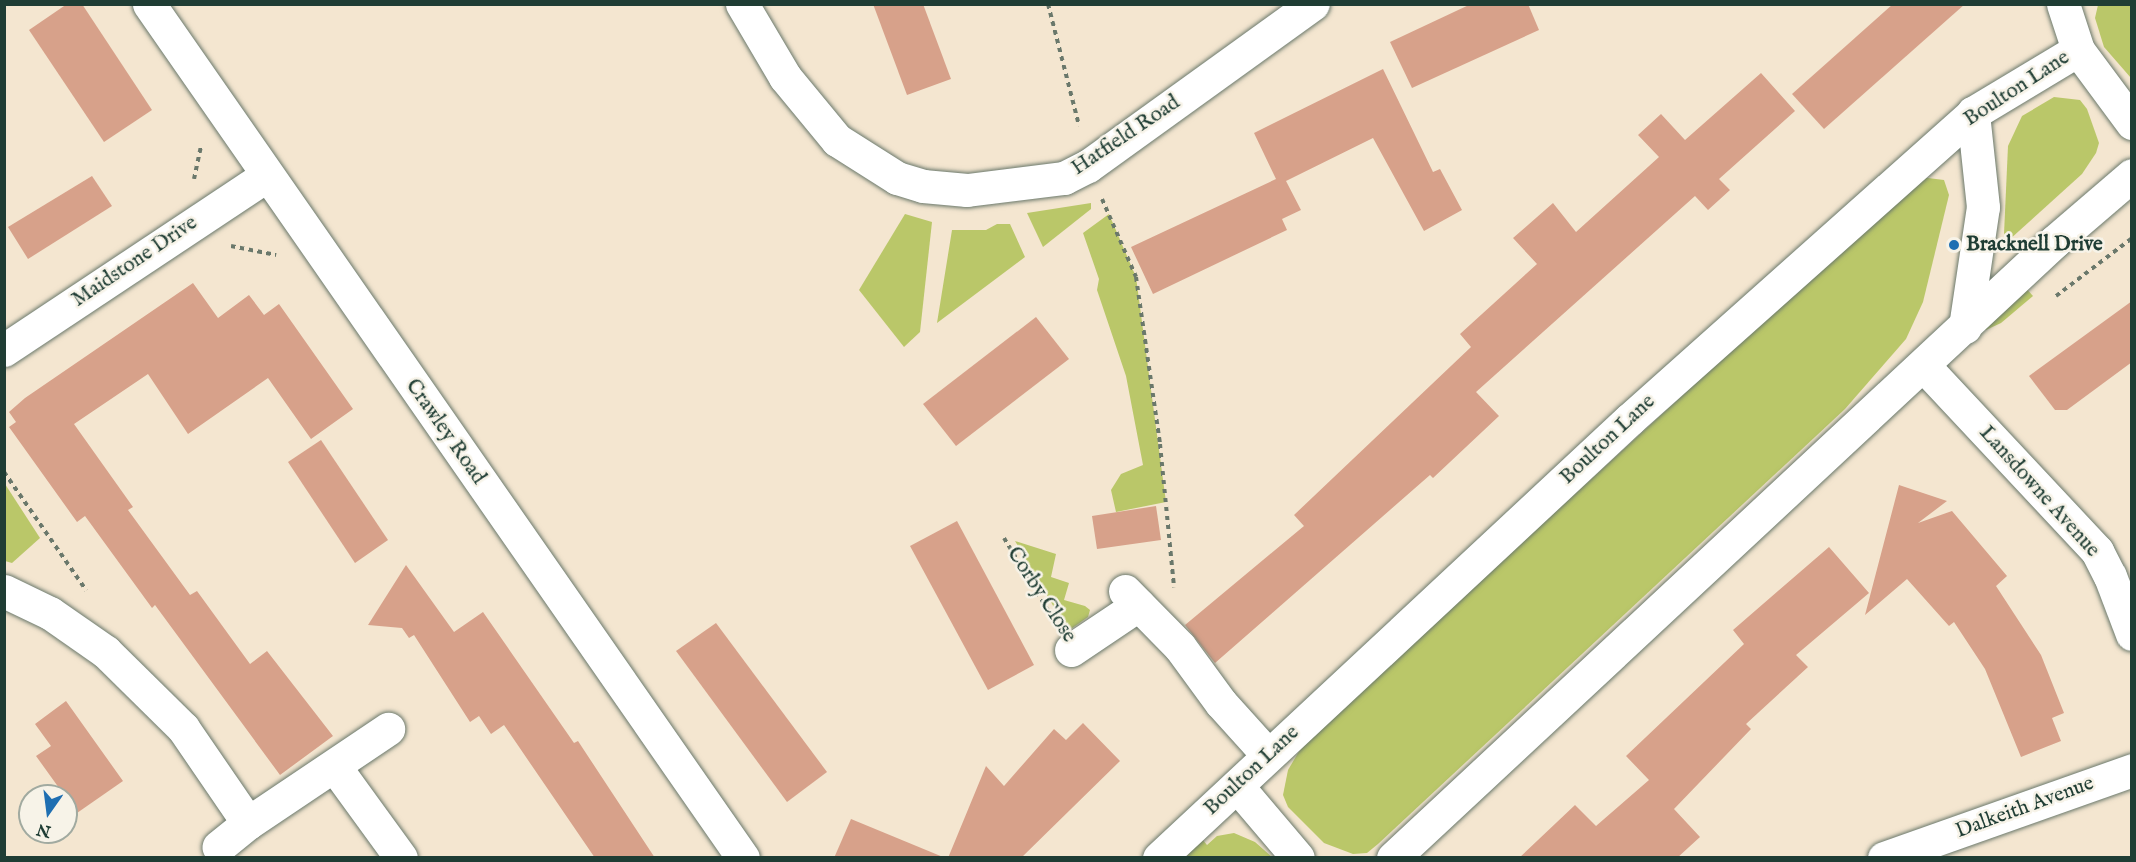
<!DOCTYPE html>
<style>
body{margin:0}
#map{position:relative;width:2136px;height:862px;overflow:hidden;background:#f4e6d0;font-family:"IM FELL English",serif}
div>[style]{position:absolute}
[style*='--x']{left:calc(var(--x)*1px);top:calc(var(--y)*1px);width:calc(var(--w)*1px);rotate:calc(var(--a)*1deg)}
.green>*{inset:0;background:#bac769}
.building>*{inset:0;background:#d7a18a}
.path>*{height:4px;margin-top:-2px;transform-origin:0;background:repeating-linear-gradient(90deg,#6a786b 0 4.5px,transparent 0 9px)}
.roads{filter:drop-shadow(0 0 2px #6a786b) drop-shadow(0 0 2px #6a786b)}
.minor>*{height:33px;margin:-16.5px;padding:0 16.5px;transform-origin:16.5px;border-radius:16.5px;background:#fff}
.dots>*{width:16px;height:16px;translate:-50% -50%;box-sizing:border-box;border:3px solid #f7f3e8;border-radius:50%}
span{translate:-50% -50%;white-space:nowrap;text-align:center;line-height:1.15;-webkit-text-stroke:5px #f7f3e8;paint-order:stroke}
.street-label{font-size:21px;color:#1f3d34}
.poi-label{font-size:21px;color:#1f3d34;font-weight:700}
.left{translate:0 -50%;text-align:left}
.frame{position:absolute;inset:0;border:6px solid #1f3d34;pointer-events:none}
.north{position:absolute;left:18px;top:784px;width:60px;height:60px;box-sizing:border-box;background:#f7f3e8;border:2px solid #a1aaa0;border-radius:50%;rotate:194deg;font-size:16px;font-weight:700;line-height:24px;text-align:center;color:#1f3d34}
.north::after{content:'';display:block;margin:auto;width:21px;height:27px;background:#1f6fb2;clip-path:polygon(50% 0,100% 100%,50% 72%,0 100%)}
</style>
<div id="map">
<div class="green">
<div style="clip-path:polygon(2098px 5px,2131px 5px,2131px 78px,2104px 47px,2095px 18px)"></div>
<div style="clip-path:polygon(2054px 97px,2080px 100px,2087px 109px,2099px 143px,2096px 153px,2082px 174px,2009px 240px,2004px 234px,2008px 146px,2022px 116px)"></div>
<div style="clip-path:polygon(1920px 177px,1944px 180px,1949px 195px,1923px 302px,1906px 339px,1845px 409px,1378px 844px,1367px 853px,1353px 854px,1324px 843px,1288px 807px,1283px 795px,1288px 770px,1304px 743px)"></div>
<div style="clip-path:polygon(1091px 203px,1091px 209px,1043px 247px,1027px 213px)"></div>
<div style="clip-path:polygon(905px 214px,932px 222px,920px 332px,904px 347px,859px 290px)"></div>
<div style="clip-path:polygon(1109px 214px,1136px 277px,1166px 502px,1116px 512px,1111px 490px,1121px 474px,1143px 465px,1126px 376px,1097px 290px,1099px 279px,1083px 233px)"></div>
<div style="clip-path:polygon(997px 224px,1010px 224px,1025px 257px,937px 323px,952px 230px,986px 230px)"></div>
<div style="clip-path:polygon(2024px 286px,2033px 296px,2001px 323px,1986px 330px,1979px 327px)"></div>
<div style="clip-path:polygon(5px 484px,40px 538px,12px 563px,5px 561px)"></div>
<div style="clip-path:polygon(1015px 541px,1056px 554px,1051px 577px,1069px 583px,1064px 600px,1085px 606px,1090px 610px,1088px 617px,1068px 631px)"></div>
<div style="clip-path:polygon(1234px 833px,1255px 842px,1272px 857px,1182px 858px,1202px 839px,1207px 845px,1217px 836px)"></div>
</div>
<div class="building">
<div style="clip-path:polygon(67px 4px,82px 4px,152px 110px,104px 142px,29px 30px)"></div>
<div style="clip-path:polygon(873px 4px,923px 4px,951px 79px,907px 95px)"></div>
<div style="clip-path:polygon(1471px 4px,1528px 4px,1539px 30px,1412px 88px,1390px 42px)"></div>
<div style="clip-path:polygon(1893px 4px,1965px 4px,1824px 129px,1792px 94px)"></div>
<div style="clip-path:polygon(1383px 69px,1433px 172px,1440px 169px,1462px 210px,1424px 231px,1373px 138px,1286px 181px,1301px 210px,1282px 219px,1287px 230px,1153px 294px,1131px 247px,1276px 179px,1254px 133px)"></div>
<div style="clip-path:polygon(1761px 73px,1795px 111px,1719px 179px,1730px 190px,1708px 210px,1695px 196px,1476px 392px,1499px 416px,1433px 478px,1430px 475px,1215px 663px,1185px 625px,1304px 526px,1294px 515px,1471px 347px,1460px 334px,1537px 264px,1513px 238px,1553px 203px,1576px 232px,1659px 157px,1638px 135px,1661px 114px,1685px 140px)"></div>
<div style="clip-path:polygon(92px 176px,112px 206px,28px 259px,8px 227px)"></div>
<div style="clip-path:polygon(193px 283px,218px 318px,249px 295px,264px 315px,279px 304px,353px 409px,311px 439px,268px 378px,188px 434px,148px 374px,74px 424px,133px 507px,128px 510px,190px 595px,197px 591px,250px 664px,267px 651px,333px 736px,280px 775px,155px 605px,152px 608px,85px 516px,77px 522px,9px 427px,16px 422px,9px 412px,25px 398px)"></div>
<div style="clip-path:polygon(2132px 301px,2132px 362px,2067px 410px,2055px 410px,2029px 376px)"></div>
<div style="clip-path:polygon(1036px 317px,1069px 359px,956px 446px,923px 404px)"></div>
<div style="clip-path:polygon(321px 440px,388px 540px,355px 563px,288px 462px)"></div>
<div style="clip-path:polygon(1899px 485px,1947px 501px,1918px 523px,1952px 511px,2007px 576px,1996px 586px,2041px 655px,2064px 713px,2052px 718px,2061px 741px,2021px 757px,1985px 669px,1954px 622px,1949px 626px,1907px 579px,1865px 615px)"></div>
<div style="clip-path:polygon(1156px 506px,1161px 540px,1097px 549px,1092px 516px)"></div>
<div style="clip-path:polygon(957px 521px,1034px 665px,988px 690px,910px 546px)"></div>
<div style="clip-path:polygon(1829px 547px,1869px 593px,1796px 655px,1808px 667px,1746px 724px,1751px 729px,1674px 809px,1700px 837px,1677px 858px,1519px 858px,1575px 805px,1596px 826px,1649px 780px,1626px 756px,1744px 644px,1733px 630px)"></div>
<div style="clip-path:polygon(406px 565px,454px 632px,483px 612px,574px 743px,578px 741px,655px 858px,595px 858px,504px 725px,491px 734px,479px 716px,470px 722px,414px 635px,409px 638px,402px 628px,368px 625px)"></div>
<div style="clip-path:polygon(716px 623px,827px 772px,787px 802px,676px 651px)"></div>
<div style="clip-path:polygon(66px 701px,123px 781px,77px 813px,36px 756px,51px 746px,35px 724px)"></div>
<div style="clip-path:polygon(1083px 723px,1120px 761px,1021px 858px,948px 858px,986px 766px,1004px 786px,1054px 729px,1066px 740px)"></div>
<div style="clip-path:polygon(851px 819px,943px 857px,943px 858px,834px 858px)"></div>
</div>
<div class="path">
<div style="--x:1048;--y:4;--w:126;--a:75.7"></div>
<div style="--x:194;--y:179;--w:35;--a:-78"></div>
<div style="--x:1102;--y:199;--w:85;--a:66.4"></div>
<div style="--x:1136;--y:277;--w:169;--a:81.8"></div>
<div style="--x:1160;--y:444;--w:144;--a:84.4"></div>
<div style="--x:231;--y:246;--w:46;--a:11.3"></div>
<div style="--x:2056;--y:296;--w:96;--a:-37.3"></div>
<div style="--x:4;--y:472;--w:144;--a:55.2"></div>
<div style="--x:1004;--y:538;--w:92;--a:58.7"></div>
</div>
<div class="roads">
<div class="minor">
<div style="--x:149;--y:4;--w:1040;--a:55.18"></div>
<div style="--x:742;--y:4;--w:85;--a:59.5"></div>
<div style="--x:785;--y:77;--w:82;--a:50.5"></div>
<div style="--x:837;--y:140;--w:71;--a:32.3"></div>
<div style="--x:897;--y:178;--w:27;--a:17"></div>
<div style="--x:923;--y:186;--w:44;--a:5.2"></div>
<div style="--x:967;--y:190;--w:98;--a:-7.1"></div>
<div style="--x:1064;--y:178;--w:27;--a:-27"></div>
<div style="--x:1088;--y:166;--w:277;--a:-35.8"></div>
<div style="--x:2063;--y:4;--w:48;--a:71.9"></div>
<div style="--x:2078;--y:50;--w:91;--a:53.5"></div>
<div style="--x:1965;--y:327;--w:121;--a:-81.5"></div>
<div style="--x:1983;--y:207;--w:95;--a:-96.1"></div>
<div style="--x:4;--y:350;--w:315;--a:-33.6"></div>
<div style="--x:1923;--y:365;--w:255;--a:46.9"></div>
<div style="--x:2097;--y:551;--w:28;--a:63"></div>
<div style="--x:2110;--y:576;--w:62;--a:69.2"></div>
<div style="--x:4;--y:591;--w:51;--a:25.6"></div>
<div style="--x:50;--y:613;--w:68;--a:34.9"></div>
<div style="--x:106;--y:652;--w:108;--a:44.6"></div>
<div style="--x:183;--y:728;--w:115;--a:55.6"></div>
<div style="--x:248;--y:823;--w:38;--a:141"></div>
<div style="--x:1125;--y:591;--w:78;--a:45.5"></div>
<div style="--x:1180;--y:647;--w:69;--a:53.8"></div>
<div style="--x:1221;--y:703;--w:70;--a:47.9"></div>
<div style="--x:1071;--y:650;--w:81;--a:-33.9"></div>
<div style="--x:335;--y:767;--w:112;--a:54"></div>
<div style="--x:1237;--y:786;--w:94;--a:49.7"></div>
<div style="--x:248;--y:823;--w:169;--a:-33.9"></div>
<div style="--x:1159;--y:858;--w:644;--a:-42.99"></div>
<div style="--x:1630;--y:419;--w:460;--a:-41.7"></div>
<div style="--x:1973;--y:113;--w:122;--a:-31"></div>
<div style="--x:1393;--y:858;--w:905;--a:-42.98"></div>
<div style="--x:2055;--y:241;--w:101;--a:-40.6"></div>
<div style="--x:1884;--y:858;--w:263;--a:-19.5"></div>
</div>
</div>
<div class="dots">
<div style="left:1954px;top:245px;background:#1f6fb2"></div>
</div>
<div class="street-label">
<span style="left:2017px;top:89px;rotate:-33deg">Boulton Lane</span>
<span style="left:1126px;top:136px;rotate:-34deg">Hatfield Road</span>
<span style="left:135px;top:262px;rotate:-34deg">Maidstone Drive</span>
<span style="left:445px;top:432px;rotate:55deg">Crawley Road</span>
<span style="left:1608px;top:440px;rotate:-43deg">Boulton Lane</span>
<span style="left:2039px;top:492px;rotate:48deg">Lansdowne Avenue</span>
<span style="left:1041px;top:595px;rotate:57deg">Corby Close</span>
<span style="left:1252px;top:771px;rotate:-43deg">Boulton Lane</span>
<span style="left:2025px;top:808px;rotate:-20deg">Dalkeith Avenue</span>
</div>
<div class="poi-label">
<span class="left" style="left:1966px;top:245px">Bracknell Drive</span>
</div>
<div class="frame"></div>
<div class="north">N</div>
</div>
